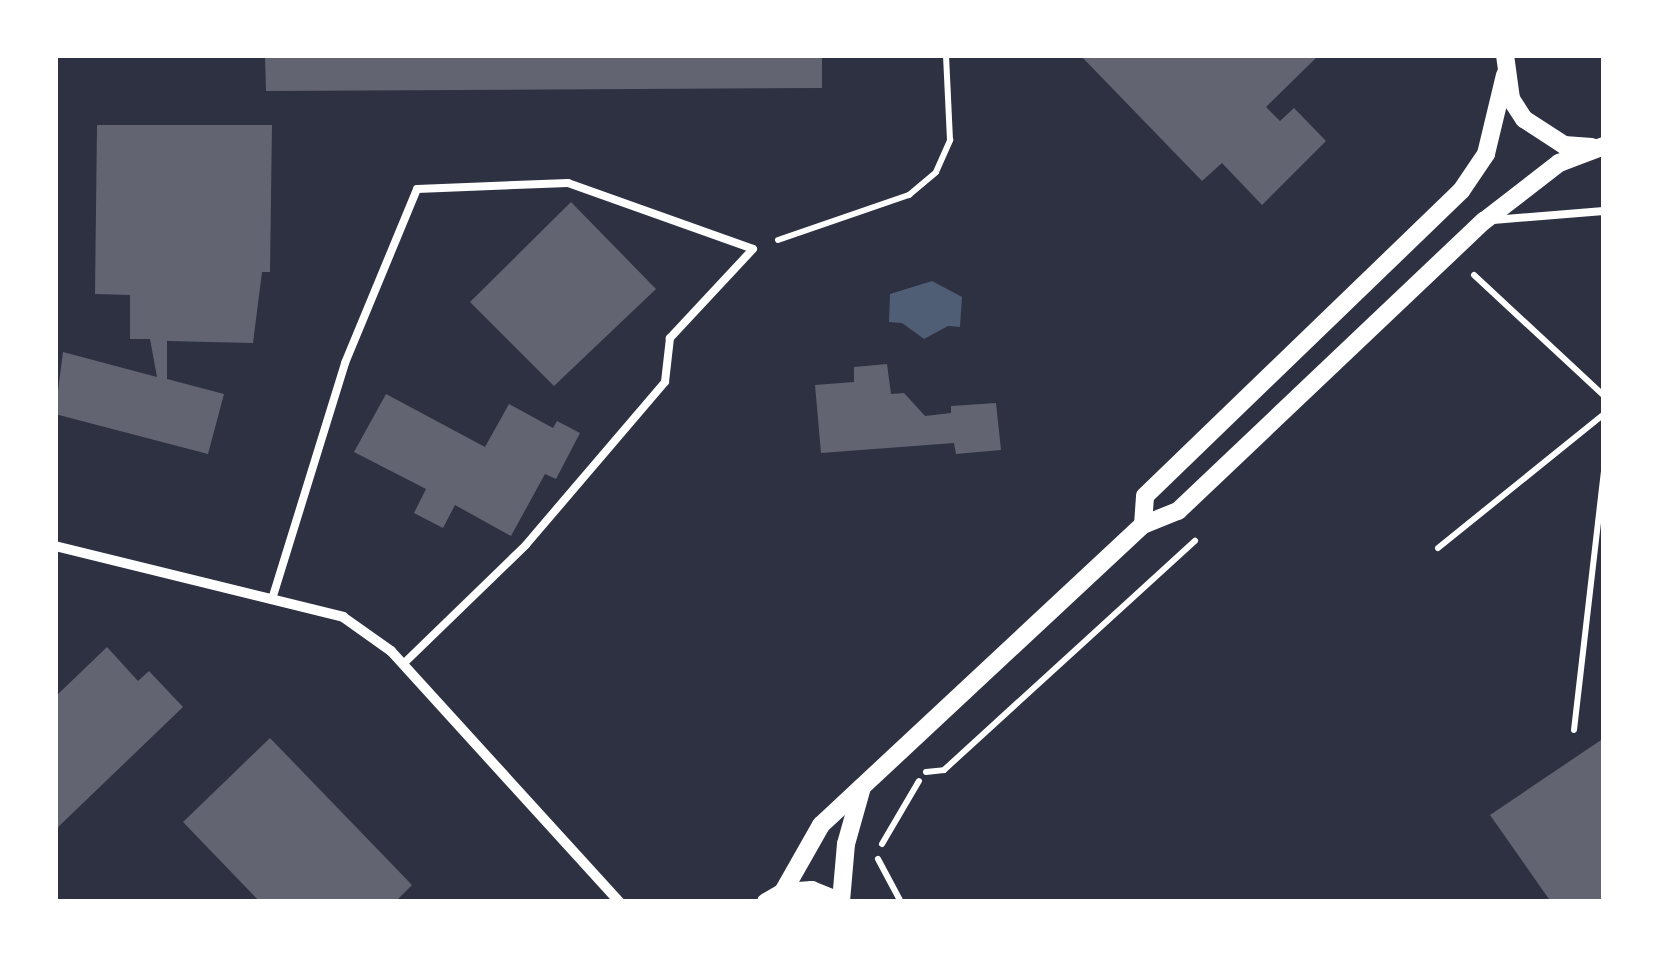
<!DOCTYPE html>
<style>
body{margin:0}
#map{position:relative;width:1659px;height:957px;overflow:hidden;background:#2d3142;font-family:Helvetica,sans-serif}
div>[style]{position:absolute}
[style*='--x']{left:calc(var(--x)*1px);top:calc(var(--y)*1px);width:calc(var(--w)*1px);rotate:calc(var(--a)*1deg)}
.water>*{inset:0;background:#4f5d75}
.building>*{inset:0;background:#626471}
.path>*{height:6px;margin:-3px;padding:0 3px;transform-origin:3px;border-radius:3px;background:#fff}
.service>*{height:8px;margin:-4px;padding:0 4px;transform-origin:4px;border-radius:4px;background:#fff}
.minor>*{height:10px;margin:-5px;padding:0 5px;transform-origin:5px;border-radius:5px;background:#fff}
.tertiary>*{height:18px;margin:-9px;padding:0 9px;transform-origin:9px;border-radius:9px;background:#fff}
span{translate:-50% -50%;white-space:nowrap;text-align:center;line-height:1.15;-webkit-text-stroke:8px #fff;paint-order:stroke}
.frame{position:absolute;inset:0;border:58px solid #fff;pointer-events:none}
</style>
<div id="map">
<div class="water">
<div style="clip-path:polygon(932px 281px,962px 297px,960px 327px,948px 326px,924px 339px,902px 323px,889px 322px,890px 294px)"></div>
</div>
<div class="building">
<div style="clip-path:polygon(265px 55px,822px 55px,822px 88px,266px 91px)"></div>
<div style="clip-path:polygon(1080px 55px,1319px 55px,1266px 107px,1280px 121px,1294px 108px,1326px 141px,1262px 205px,1222px 163px,1202px 181px)"></div>
<div style="clip-path:polygon(97px 125px,272px 125px,270px 272px,262px 272px,253px 343px,167px 341px,167px 379px,224px 394px,208px 454px,55px 414px,63px 352px,157px 377px,150px 339px,130px 339px,130px 295px,95px 294px)"></div>
<div style="clip-path:polygon(571px 202px,656px 289px,554px 386px,470px 302px)"></div>
<div style="clip-path:polygon(887px 364px,891px 394px,904px 393px,925px 416px,951px 413px,951px 406px,996px 403px,1001px 450px,956px 454px,954px 443px,821px 453px,815px 385px,854px 382px,854px 367px)"></div>
<div style="clip-path:polygon(386px 394px,485px 447px,509px 404px,553px 428px,557px 421px,580px 433px,556px 479px,545px 474px,511px 536px,455px 505px,443px 528px,414px 513px,426px 489px,354px 452px)"></div>
<div style="clip-path:polygon(107px 647px,138px 681px,149px 671px,183px 707px,55px 830px,55px 697px)"></div>
<div style="clip-path:polygon(270px 738px,412px 885px,395px 902px,260px 902px,183px 822px)"></div>
<div style="clip-path:polygon(1604px 738px,1604px 902px,1551px 902px,1490px 815px)"></div>
</div>
<div class="path">
<div style="--x:778;--y:240;--w:139;--a:-19"></div>
<div style="--x:909;--y:195;--w:35;--a:-40"></div>
<div style="--x:936;--y:172;--w:35;--a:-66"></div>
<div style="--x:950;--y:140;--w:85;--a:-92.7"></div>
<div style="--x:1474;--y:275;--w:178;--a:42.9"></div>
<div style="--x:1438;--y:548;--w:213;--a:-38.9"></div>
<div style="--x:1574;--y:730;--w:260;--a:-83.4"></div>
<div style="--x:926;--y:772;--w:18;--a:-6"></div>
<div style="--x:944;--y:770;--w:340;--a:-42.4"></div>
<div style="--x:882;--y:844;--w:73;--a:-59.6"></div>
<div style="--x:878;--y:859;--w:49;--a:61.9"></div>
</div>
<div class="service">
<div style="--x:1493;--y:220;--w:111;--a:-4.6"></div>
<div style="--x:273;--y:596;--w:244;--a:-72.8"></div>
<div style="--x:345;--y:363;--w:188;--a:-67.5"></div>
<div style="--x:417;--y:189;--w:151;--a:-2.3"></div>
<div style="--x:568;--y:183;--w:196;--a:19.6"></div>
<div style="--x:753;--y:249;--w:122;--a:133"></div>
<div style="--x:670;--y:338;--w:44;--a:96.5"></div>
<div style="--x:665;--y:382;--w:214;--a:130.5"></div>
<div style="--x:526;--y:545;--w:171;--a:135.9"></div>
</div>
<div class="minor">
<div style="--x:55;--y:546;--w:297;--a:13.8"></div>
<div style="--x:343;--y:617;--w:59;--a:35.3"></div>
<div style="--x:391;--y:651;--w:339;--a:47.7"></div>
</div>
<div class="tertiary">
<div style="--x:1505;--y:55;--w:44;--a:82.2"></div>
<div style="--x:1511;--y:99;--w:24;--a:57"></div>
<div style="--x:1524;--y:119;--w:48;--a:33"></div>
<div style="--x:1564;--y:145;--w:28;--a:4"></div>
<div style="--x:1143;--y:525;--w:29;--a:-86"></div>
<div style="--x:1145;--y:496;--w:439;--a:-44"></div>
<div style="--x:1461;--y:191;--w:45;--a:-56"></div>
<div style="--x:1486;--y:154;--w:81;--a:-76.5"></div>
<div style="--x:783;--y:892;--w:77;--a:-60.4"></div>
<div style="--x:821;--y:825;--w:440;--a:-43"></div>
<div style="--x:1143;--y:525;--w:38;--a:-22"></div>
<div style="--x:1178;--y:511;--w:422;--a:-43.5"></div>
<div style="--x:1484;--y:221;--w:95;--a:-37.7"></div>
<div style="--x:1559;--y:163;--w:48;--a:-20.7"></div>
<div style="--x:841;--y:901;--w:57;--a:-85"></div>
<div style="--x:846;--y:844;--w:59;--a:-74.3"></div>
<div style="--x:766;--y:902;--w:20;--a:-30"></div>
<div style="--x:783;--y:892;--w:29;--a:-4"></div>
<div style="--x:812;--y:890;--w:32;--a:22"></div>
</div>
<div class="frame"></div>
</div>
